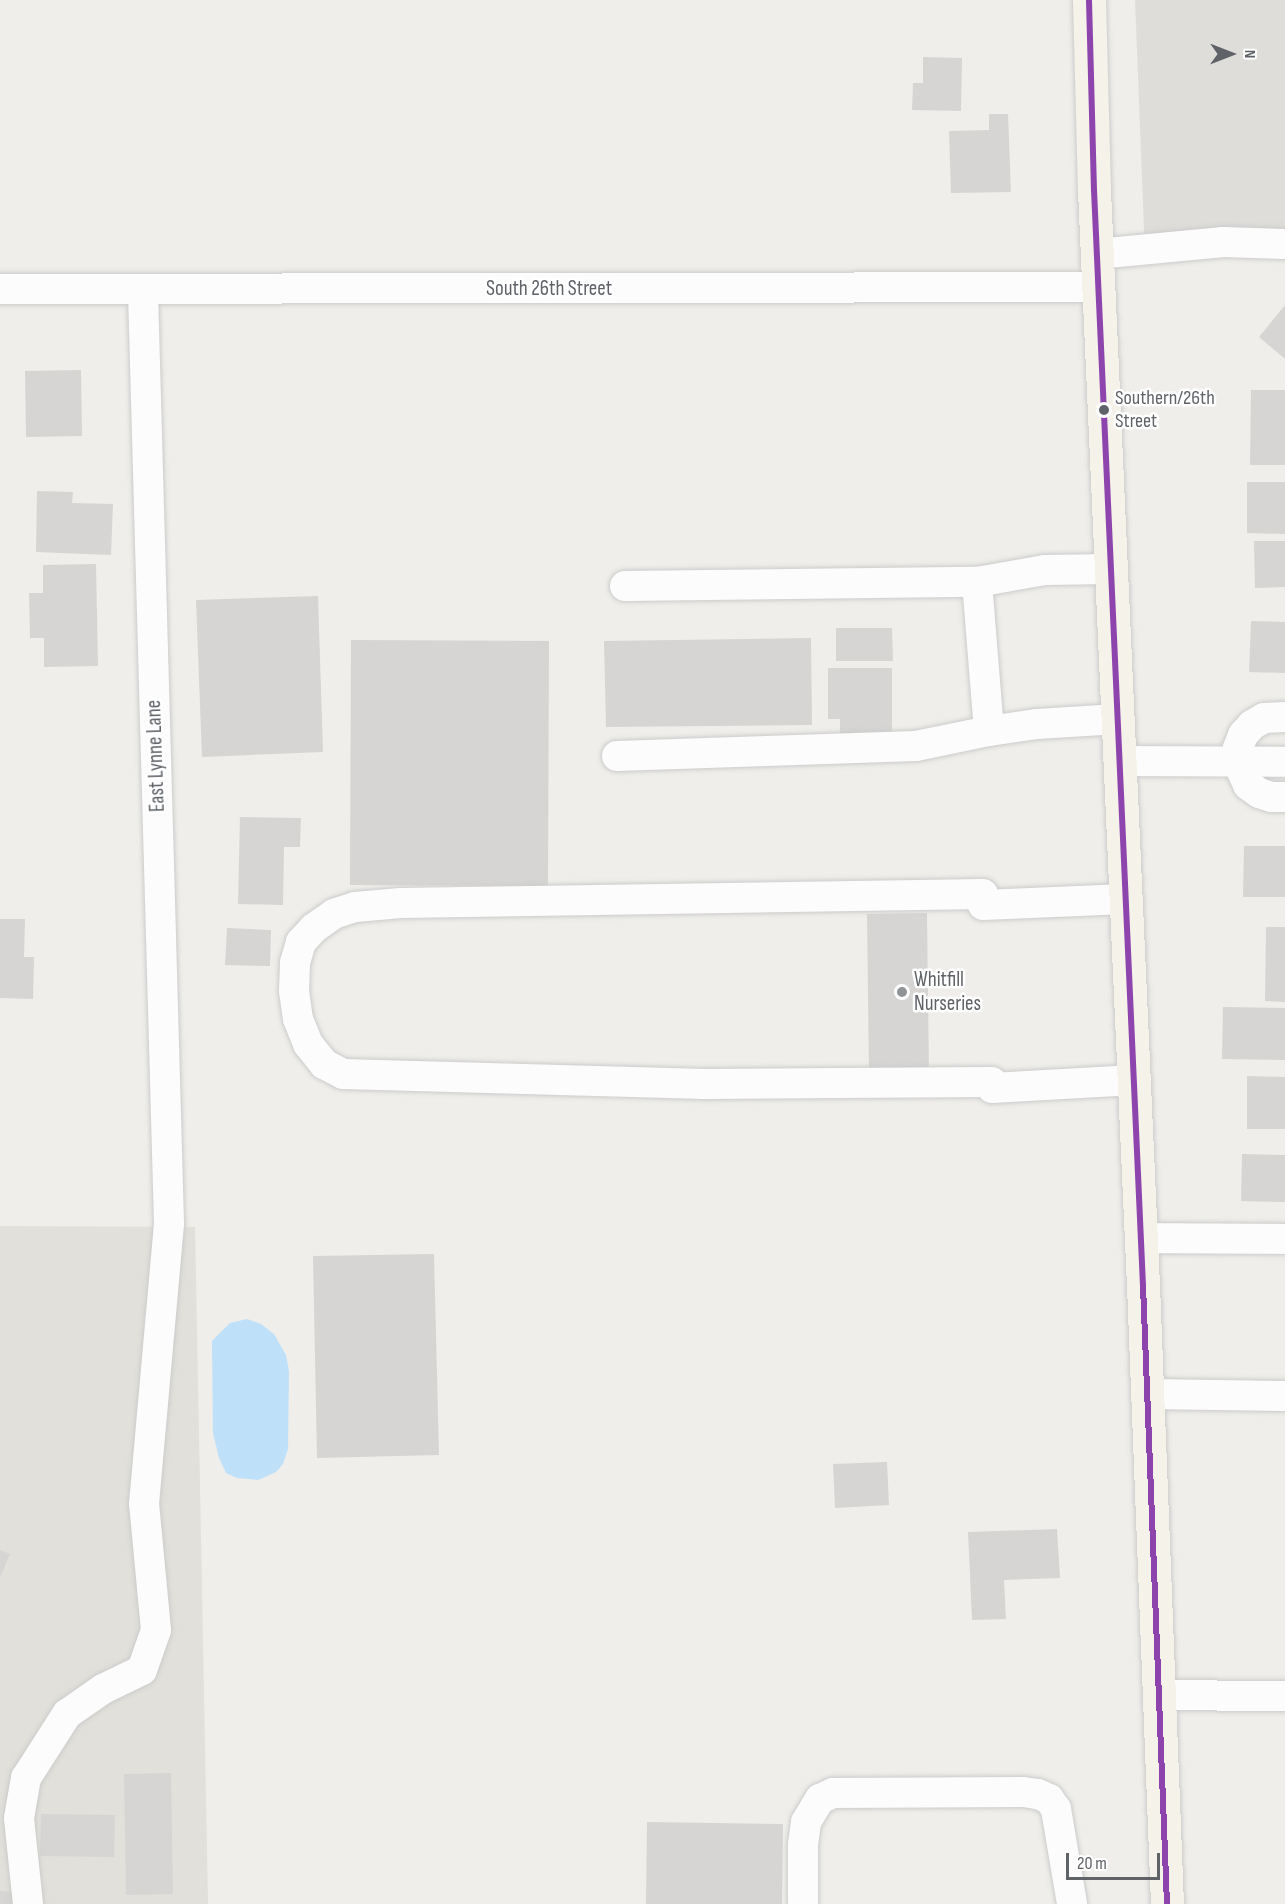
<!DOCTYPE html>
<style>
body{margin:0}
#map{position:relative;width:1285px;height:1904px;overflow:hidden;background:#efeeea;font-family:"Sofia Sans Condensed",sans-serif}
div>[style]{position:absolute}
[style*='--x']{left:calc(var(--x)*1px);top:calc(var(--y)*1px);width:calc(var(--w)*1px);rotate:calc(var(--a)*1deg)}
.industrial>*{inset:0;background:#dfddda}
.education>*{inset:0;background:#e2e0da}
.water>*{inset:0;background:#bfe0f9}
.building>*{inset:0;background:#d6d5d3}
.roads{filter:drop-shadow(0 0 2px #cbcccc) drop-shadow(0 0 2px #cbcccc)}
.minor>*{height:30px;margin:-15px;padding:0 15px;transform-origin:15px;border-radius:15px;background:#fdfcfc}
.major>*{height:33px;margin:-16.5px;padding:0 16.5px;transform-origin:16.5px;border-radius:16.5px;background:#f4f2e9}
.bus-1>*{height:6px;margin:-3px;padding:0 3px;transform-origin:3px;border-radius:3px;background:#8e44ad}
.dots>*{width:16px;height:16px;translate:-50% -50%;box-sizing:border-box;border:3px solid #fff;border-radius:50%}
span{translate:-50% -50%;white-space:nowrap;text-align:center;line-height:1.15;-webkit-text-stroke:5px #fff;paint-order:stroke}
.bus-label{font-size:20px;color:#5f6368}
.left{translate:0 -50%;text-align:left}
.street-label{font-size:21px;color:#5f6368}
.poi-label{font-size:21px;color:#5f6368}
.north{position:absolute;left:1201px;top:24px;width:60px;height:60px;-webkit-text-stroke:4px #fff;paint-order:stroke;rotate:90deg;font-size:16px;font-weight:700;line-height:24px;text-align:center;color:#5f6368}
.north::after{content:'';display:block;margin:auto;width:21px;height:27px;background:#5f6368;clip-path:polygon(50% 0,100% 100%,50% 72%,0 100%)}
.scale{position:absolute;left:1066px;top:1853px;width:94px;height:27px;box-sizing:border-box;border:3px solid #5f6368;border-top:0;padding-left:8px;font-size:18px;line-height:21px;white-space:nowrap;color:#5f6368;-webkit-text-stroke:4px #fff;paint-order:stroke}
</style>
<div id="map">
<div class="industrial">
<div style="clip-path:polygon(1135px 0,1285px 0,1285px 257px,1145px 255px)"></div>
</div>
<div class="education">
<div style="clip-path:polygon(0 1226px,195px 1227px,208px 1904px,0 1904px)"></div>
</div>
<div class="water">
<div style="clip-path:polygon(247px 1319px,261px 1324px,274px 1334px,286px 1355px,289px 1371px,288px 1449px,283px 1464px,276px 1472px,258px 1480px,237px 1478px,226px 1473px,219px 1458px,213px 1433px,212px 1341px,230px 1323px)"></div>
</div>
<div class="building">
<div style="clip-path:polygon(923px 57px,962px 58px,961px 111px,912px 110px,913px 83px,923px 83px)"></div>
<div style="clip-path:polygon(989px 114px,1008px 114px,1011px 192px,951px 193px,949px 131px,989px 130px)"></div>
<div style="clip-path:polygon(1285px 305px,1285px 359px,1259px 337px)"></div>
<div style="clip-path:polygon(81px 370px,82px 436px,26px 437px,25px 371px)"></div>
<div style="clip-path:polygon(1251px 390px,1285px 390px,1285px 465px,1250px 465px)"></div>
<div style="clip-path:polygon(1247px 482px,1285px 482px,1285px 534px,1247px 533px)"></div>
<div style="clip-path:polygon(37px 491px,73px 492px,72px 503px,113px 504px,111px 555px,36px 552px)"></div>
<div style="clip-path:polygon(1254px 541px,1285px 541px,1285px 587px,1255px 588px)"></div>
<div style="clip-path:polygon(96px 564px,98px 666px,44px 667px,44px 638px,30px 638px,29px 593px,43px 593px,43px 565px)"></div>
<div style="clip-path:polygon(318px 596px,323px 752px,202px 757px,196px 600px)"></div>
<div style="clip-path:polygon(1251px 621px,1285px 622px,1285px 673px,1249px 672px)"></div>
<div style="clip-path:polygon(836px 628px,892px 628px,893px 661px,836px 661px)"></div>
<div style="clip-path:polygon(811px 638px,812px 725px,606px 727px,604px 641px)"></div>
<div style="clip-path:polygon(351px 640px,549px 641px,548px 886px,350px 885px)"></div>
<div style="clip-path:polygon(828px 668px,892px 668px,892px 736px,840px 736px,840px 719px,828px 719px)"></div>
<div style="clip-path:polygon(240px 817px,301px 818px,300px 847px,284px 847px,283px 905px,238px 904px)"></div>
<div style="clip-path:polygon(1244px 846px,1285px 846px,1285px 897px,1243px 897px)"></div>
<div style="clip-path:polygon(927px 913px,929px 1075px,869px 1075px,867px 914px)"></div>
<div style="clip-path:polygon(0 919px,25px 919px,24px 957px,34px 957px,33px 999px,0 998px)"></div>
<div style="clip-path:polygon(1266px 927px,1285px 927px,1285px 1002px,1265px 1001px)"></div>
<div style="clip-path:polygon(227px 928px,271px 930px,270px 966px,225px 965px)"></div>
<div style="clip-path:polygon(1223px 1007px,1285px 1008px,1285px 1060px,1222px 1059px)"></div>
<div style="clip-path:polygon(1247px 1076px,1285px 1077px,1285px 1129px,1247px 1129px)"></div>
<div style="clip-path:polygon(1242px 1154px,1285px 1155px,1285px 1202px,1241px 1201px)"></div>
<div style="clip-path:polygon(434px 1254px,439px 1455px,317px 1458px,313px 1256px)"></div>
<div style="clip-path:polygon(887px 1462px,889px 1505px,835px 1508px,833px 1464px)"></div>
<div style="clip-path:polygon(1057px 1529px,1060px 1578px,1004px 1580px,1006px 1619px,972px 1620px,968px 1532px)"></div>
<div style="clip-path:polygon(0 1550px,10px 1554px,0 1578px)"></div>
<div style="clip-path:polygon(171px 1773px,173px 1894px,126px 1895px,124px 1774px)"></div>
<div style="clip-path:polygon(41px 1814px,115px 1815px,114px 1857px,40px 1856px)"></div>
<div style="clip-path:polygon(647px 1822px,783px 1824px,782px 1904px,646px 1904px)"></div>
<div style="clip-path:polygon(0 1891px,13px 1892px,13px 1904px,0 1904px)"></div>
</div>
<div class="roads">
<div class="minor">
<div style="--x:1097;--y:254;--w:127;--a:-5.4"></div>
<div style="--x:1223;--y:242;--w:62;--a:1.8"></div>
<div style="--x:0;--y:289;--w:1099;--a:-0.1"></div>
<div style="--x:977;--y:582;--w:149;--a:85.4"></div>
<div style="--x:989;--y:731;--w:49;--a:-8.3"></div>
<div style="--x:1037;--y:724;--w:81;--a:-3.5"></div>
<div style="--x:625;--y:586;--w:352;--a:-0.7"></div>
<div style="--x:977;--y:582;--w:69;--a:-10"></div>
<div style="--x:1045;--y:570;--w:66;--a:-0.9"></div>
<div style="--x:1285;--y:717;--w:21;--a:177"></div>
<div style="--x:1264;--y:718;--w:14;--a:150"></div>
<div style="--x:1252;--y:725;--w:13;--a:132"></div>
<div style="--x:1243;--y:735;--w:14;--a:111"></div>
<div style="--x:1238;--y:748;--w:13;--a:94"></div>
<div style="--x:1237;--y:761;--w:26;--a:65"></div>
<div style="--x:1248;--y:785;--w:14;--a:36"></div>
<div style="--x:1259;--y:793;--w:13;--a:18"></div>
<div style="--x:1271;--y:797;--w:14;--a:0"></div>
<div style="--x:617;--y:756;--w:299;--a:-1.9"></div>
<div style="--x:916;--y:746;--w:75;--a:-11.6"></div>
<div style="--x:1119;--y:761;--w:166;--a:0.3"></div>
<div style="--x:983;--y:894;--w:582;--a:179.11"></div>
<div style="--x:401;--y:903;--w:46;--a:175"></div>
<div style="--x:355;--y:907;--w:22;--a:162"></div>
<div style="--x:334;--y:914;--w:24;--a:145"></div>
<div style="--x:314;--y:928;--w:19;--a:133"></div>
<div style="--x:301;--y:942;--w:22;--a:106"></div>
<div style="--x:295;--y:963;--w:28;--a:92"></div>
<div style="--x:294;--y:991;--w:28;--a:82"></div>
<div style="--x:298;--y:1019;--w:27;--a:68"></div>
<div style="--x:308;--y:1044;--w:26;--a:51"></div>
<div style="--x:324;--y:1064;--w:21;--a:28"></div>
<div style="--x:343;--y:1074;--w:362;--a:1.6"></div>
<div style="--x:705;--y:1084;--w:287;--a:-0.4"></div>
<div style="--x:983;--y:905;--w:143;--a:-2.4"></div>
<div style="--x:992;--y:1088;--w:142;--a:-3.2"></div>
<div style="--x:1141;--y:1238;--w:144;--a:0.4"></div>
<div style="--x:1147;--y:1394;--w:138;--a:0.8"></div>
<div style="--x:1159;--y:1695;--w:126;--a:0.5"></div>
<div style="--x:28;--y:1904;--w:86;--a:-96"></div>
<div style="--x:19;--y:1818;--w:41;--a:-80.1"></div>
<div style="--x:26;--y:1778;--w:76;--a:-57.4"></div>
<div style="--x:67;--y:1714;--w:44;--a:-34.8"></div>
<div style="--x:103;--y:1689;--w:43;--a:-26"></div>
<div style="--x:142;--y:1670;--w:42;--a:-70.7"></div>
<div style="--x:156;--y:1630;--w:127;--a:-95.4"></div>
<div style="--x:144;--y:1504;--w:282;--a:-84.9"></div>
<div style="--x:169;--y:1223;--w:933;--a:-91.6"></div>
<div style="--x:803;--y:1904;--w:60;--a:-90"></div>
<div style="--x:803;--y:1844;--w:22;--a:-82"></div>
<div style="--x:806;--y:1822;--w:27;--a:-59"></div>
<div style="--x:820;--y:1799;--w:14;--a:-25"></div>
<div style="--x:833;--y:1793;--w:190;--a:-0.3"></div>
<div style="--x:1023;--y:1792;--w:15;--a:8"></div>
<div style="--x:1038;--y:1794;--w:12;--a:24"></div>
<div style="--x:1049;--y:1799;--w:12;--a:55"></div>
<div style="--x:1056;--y:1809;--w:96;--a:80.4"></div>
</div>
<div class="major">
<div style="--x:1089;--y:0;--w:190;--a:88.5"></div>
<div style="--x:1094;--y:190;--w:1096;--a:87.44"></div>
<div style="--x:1143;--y:1285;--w:619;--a:87.78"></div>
</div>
</div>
<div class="bus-1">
<div style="--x:1089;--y:0;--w:190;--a:88.5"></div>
<div style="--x:1094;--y:190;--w:1096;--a:87.44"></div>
<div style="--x:1143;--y:1285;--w:619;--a:87.78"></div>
</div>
<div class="dots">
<div style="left:1104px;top:410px;background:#5f6368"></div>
<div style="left:902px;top:992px;background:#919496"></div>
</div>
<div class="bus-label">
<span class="left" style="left:1115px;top:410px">Southern/26th<br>Street</span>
</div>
<div class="street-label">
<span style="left:549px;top:289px">South 26th Street</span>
<span style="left:156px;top:756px;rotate:-92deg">East Lynne Lane</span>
</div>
<div class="poi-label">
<span class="left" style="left:914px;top:992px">Whitfill<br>Nurseries</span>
</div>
<div class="north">N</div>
<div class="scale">20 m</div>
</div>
